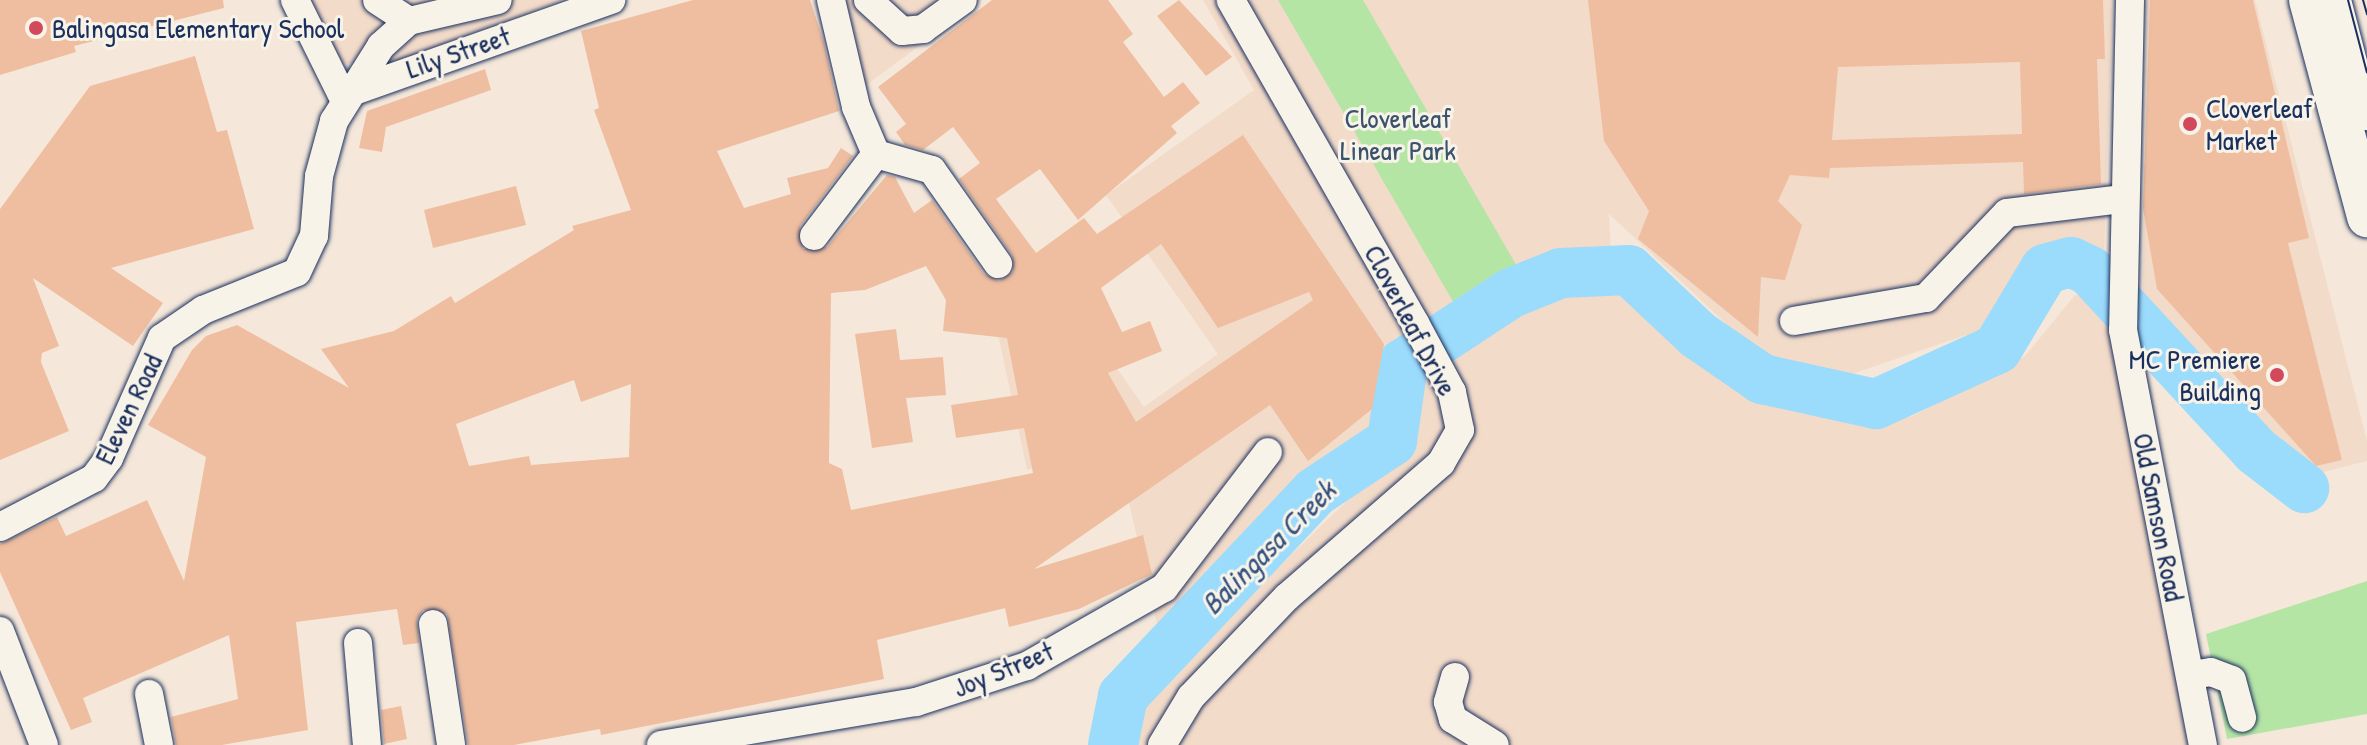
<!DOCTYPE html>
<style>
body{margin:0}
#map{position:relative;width:2367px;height:745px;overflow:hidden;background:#f5e8da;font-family:"Patrick Hand",sans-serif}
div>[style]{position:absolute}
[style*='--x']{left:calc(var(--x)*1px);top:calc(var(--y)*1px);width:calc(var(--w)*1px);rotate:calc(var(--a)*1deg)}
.built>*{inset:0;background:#f3dbc9}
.green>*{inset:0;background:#b4e5a5}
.river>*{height:50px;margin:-25px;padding:0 25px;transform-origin:25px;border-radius:25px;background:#9bdbfc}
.building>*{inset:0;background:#efbea0}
.roads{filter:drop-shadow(0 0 2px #1b2f5e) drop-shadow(0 0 2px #1b2f5e)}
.minor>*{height:28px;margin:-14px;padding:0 14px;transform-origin:14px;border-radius:14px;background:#f7f3e8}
.highway>*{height:40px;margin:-20px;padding:0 20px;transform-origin:20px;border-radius:20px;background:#f7f3e8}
.tram>*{height:2px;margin:-1px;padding:0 1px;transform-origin:1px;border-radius:1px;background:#1b2f5e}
.dots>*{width:22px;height:22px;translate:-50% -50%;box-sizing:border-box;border:4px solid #f7f3e8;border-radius:50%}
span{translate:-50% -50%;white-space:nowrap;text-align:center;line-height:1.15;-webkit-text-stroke:6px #f7f3e8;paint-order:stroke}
.poi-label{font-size:28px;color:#1b2f5e}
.left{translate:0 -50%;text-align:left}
.right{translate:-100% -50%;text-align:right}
.street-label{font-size:28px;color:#1b2f5e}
.park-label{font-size:28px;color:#3a536c}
.water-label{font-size:30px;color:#35517e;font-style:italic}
</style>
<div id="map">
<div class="built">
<div style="clip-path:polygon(301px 0,563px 0,388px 64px,335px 63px)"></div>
<div style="clip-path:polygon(835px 0,981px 0,857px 92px)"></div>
<div style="clip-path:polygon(1203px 0,2113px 0,2104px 249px,2048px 270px,2002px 298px,1987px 328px,1837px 379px,1754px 350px,1609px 214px,1612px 276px,1761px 385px,1854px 425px,1913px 416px,2025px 356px,2075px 295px,2104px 301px,2188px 745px,1127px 745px,1135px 706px,1414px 436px,1424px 385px,1401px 346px,1384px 430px,1161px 641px,1116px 447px,1027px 470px,986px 278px,1033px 248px,1144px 407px,1218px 354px,1106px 195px,1254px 90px)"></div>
<div style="clip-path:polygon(2147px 0,2255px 0,2367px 441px,2367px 461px,2299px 478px,2143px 298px)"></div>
</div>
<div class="green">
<div style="clip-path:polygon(1278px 0,1363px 0,1518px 268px,1455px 305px)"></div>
<div style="clip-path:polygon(2367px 581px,2367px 714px,2227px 739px,2206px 634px)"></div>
</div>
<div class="river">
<div style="--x:1113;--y:745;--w:50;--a:-78.5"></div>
<div style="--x:1123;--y:696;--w:280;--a:-46.7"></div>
<div style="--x:1315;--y:492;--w:92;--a:-33.5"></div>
<div style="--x:1392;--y:441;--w:78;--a:-81.9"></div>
<div style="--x:1403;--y:364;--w:129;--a:-33.3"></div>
<div style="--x:1511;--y:293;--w:54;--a:-21.8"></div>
<div style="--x:1561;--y:273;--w:68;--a:-2.5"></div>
<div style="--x:1629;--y:270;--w:95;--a:43.3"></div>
<div style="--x:1698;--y:335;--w:78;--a:34.5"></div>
<div style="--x:1762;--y:379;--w:117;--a:12.4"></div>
<div style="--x:1876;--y:404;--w:133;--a:-24.4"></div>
<div style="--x:1997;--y:349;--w:93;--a:-59"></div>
<div style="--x:2045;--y:269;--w:27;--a:-15"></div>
<div style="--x:2071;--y:262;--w:21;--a:25"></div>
<div style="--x:2090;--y:271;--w:245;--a:47.3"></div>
<div style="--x:2256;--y:451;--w:61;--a:37.6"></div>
</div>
<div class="building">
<div style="clip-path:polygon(0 0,223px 0,224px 8px,74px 46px,76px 52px,0 75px)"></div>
<div style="clip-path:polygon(evenodd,693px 0,810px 0,824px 43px,839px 111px,717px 151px,744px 208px,791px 194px,787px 178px,828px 168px,841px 148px,853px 156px,800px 226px,803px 249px,827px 247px,887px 175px,895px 177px,914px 213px,932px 200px,984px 274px,999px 281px,1013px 272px,1012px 255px,959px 179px,980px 163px,953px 127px,923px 150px,905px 145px,896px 132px,906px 124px,878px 87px,992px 0,1108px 0,1133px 34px,1123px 42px,1164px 97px,1183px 82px,1200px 103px,1171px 126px,1177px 133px,1078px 220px,1040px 169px,996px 199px,1036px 253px,1084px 218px,1097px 234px,1243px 135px,1384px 344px,1372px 409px,1308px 461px,1270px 405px,1034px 569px,1143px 535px,1152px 574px,1079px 609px,1009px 627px,1005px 608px,877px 640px,884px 679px,601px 735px,600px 729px,514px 745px,468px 745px,447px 614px,423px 610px,417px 619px,419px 643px,403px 645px,397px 609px,296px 622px,308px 730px,222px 745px,176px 745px,171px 717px,238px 699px,229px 635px,83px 698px,92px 722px,71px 730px,0 572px,0 544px,57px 517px,66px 536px,147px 500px,184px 581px,206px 457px,148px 425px,192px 350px,206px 336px,237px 325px,349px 388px,321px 349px,394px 331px,451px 296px,455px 303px,574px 230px,572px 226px,631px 210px,594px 110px,599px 108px,581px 31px,693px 0,1161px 244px,1218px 328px,1309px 292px,1313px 300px,1136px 422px,1108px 373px,1162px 351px,1150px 321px,1122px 332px,1101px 288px,1161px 244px,693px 0,926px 266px,946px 300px,943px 331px,1007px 338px,1018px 395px,951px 405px,956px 438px,1024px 428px,1033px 473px,851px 510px,842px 469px,829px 463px,831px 293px,865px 290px,926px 266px,693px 0,574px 380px,581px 402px,631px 384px,629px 457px,531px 465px,529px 456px,469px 466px,456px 424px,574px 380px)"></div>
<div style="clip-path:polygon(1179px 0,1232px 57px,1206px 76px,1157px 16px)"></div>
<div style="clip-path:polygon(evenodd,1588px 0,2103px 0,2105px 59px,2097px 59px,2101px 184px,2024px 194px,2023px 162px,1830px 168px,1829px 178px,1790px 175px,1778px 201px,1802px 225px,1785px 280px,1761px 277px,1758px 337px,1638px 239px,1649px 211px,1604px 141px,1588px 0,2020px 62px,2022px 134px,1832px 140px,1838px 67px,2020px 62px)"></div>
<div style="clip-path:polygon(2150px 0,2253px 0,2309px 238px,2288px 243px,2342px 460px,2316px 466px,2157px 289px,2143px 208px)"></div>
<div style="clip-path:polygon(195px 56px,217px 132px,227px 130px,254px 229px,111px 268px,163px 303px,133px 346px,33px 278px,59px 346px,42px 353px,41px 362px,69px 431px,0 460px,0 209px,90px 86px)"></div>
<div style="clip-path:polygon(485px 69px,491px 90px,386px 127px,382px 152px,359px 148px,367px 111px)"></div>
<div style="clip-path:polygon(516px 186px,526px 225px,433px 248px,424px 210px)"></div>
<div style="clip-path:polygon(896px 329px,900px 360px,943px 357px,946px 395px,906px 398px,913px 442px,872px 448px,855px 334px)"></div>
<div style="clip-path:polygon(401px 706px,407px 739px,384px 744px,381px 710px)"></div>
</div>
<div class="roads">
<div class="minor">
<div style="--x:295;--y:0;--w:113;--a:63.7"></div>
<div style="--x:831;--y:0;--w:110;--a:76.8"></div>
<div style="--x:856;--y:107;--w:51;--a:66.9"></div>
<div style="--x:868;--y:0;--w:46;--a:42.4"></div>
<div style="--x:902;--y:31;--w:21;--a:-5"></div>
<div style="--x:923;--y:29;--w:49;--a:-35.9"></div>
<div style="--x:2130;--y:0;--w:330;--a:91.2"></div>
<div style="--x:2123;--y:330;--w:423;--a:79.1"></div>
<div style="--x:2337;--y:0;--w:120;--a:75.5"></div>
<div style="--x:409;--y:21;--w:91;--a:-13.3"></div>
<div style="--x:354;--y:91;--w:273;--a:-19.5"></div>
<div style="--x:876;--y:154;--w:58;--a:15.9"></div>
<div style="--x:932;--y:170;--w:115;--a:54.9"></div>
<div style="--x:814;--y:236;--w:103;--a:-52.9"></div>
<div style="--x:1794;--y:321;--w:134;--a:-9.9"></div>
<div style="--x:1926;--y:298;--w:117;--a:-46.4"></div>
<div style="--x:2007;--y:213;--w:117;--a:-6.9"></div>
<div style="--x:0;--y:527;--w:106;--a:-27.5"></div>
<div style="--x:94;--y:478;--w:25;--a:-53"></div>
<div style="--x:109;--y:458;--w:131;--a:-66.2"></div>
<div style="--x:162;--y:338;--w:50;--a:-34.3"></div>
<div style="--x:203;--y:310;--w:101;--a:-22"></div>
<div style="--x:297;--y:272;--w:40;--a:-65"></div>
<div style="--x:314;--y:236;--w:60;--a:-85.2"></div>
<div style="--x:319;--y:176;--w:57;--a:-74.7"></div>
<div style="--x:334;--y:121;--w:89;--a:-57.9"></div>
<div style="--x:381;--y:46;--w:38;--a:-42"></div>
<div style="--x:409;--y:21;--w:38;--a:-147"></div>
<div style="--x:433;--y:624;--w:122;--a:81.5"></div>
<div style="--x:0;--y:631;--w:122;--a:68.9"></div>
<div style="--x:358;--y:643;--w:102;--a:85"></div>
<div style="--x:2190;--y:675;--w:21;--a:-8"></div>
<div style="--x:2211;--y:672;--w:22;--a:21"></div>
<div style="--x:2232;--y:680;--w:39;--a:75"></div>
<div style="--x:1455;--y:677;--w:26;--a:106"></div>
<div style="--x:1448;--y:702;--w:18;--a:74"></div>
<div style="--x:1453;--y:719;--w:49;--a:31.8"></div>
<div style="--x:149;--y:694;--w:52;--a:78.9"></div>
<div style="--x:661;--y:745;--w:259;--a:-9.6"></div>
<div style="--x:916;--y:702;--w:117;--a:-18"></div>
<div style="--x:1027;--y:666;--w:158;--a:-29.7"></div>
<div style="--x:1164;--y:588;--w:171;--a:-52.6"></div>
<div style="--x:1162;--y:745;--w:56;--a:-58.9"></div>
<div style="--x:1191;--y:697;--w:139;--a:-46.2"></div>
<div style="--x:1287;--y:597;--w:204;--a:-41"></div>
<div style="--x:1441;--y:463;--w:38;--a:-60"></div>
<div style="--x:1460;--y:430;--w:39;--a:-102"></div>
<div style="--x:1452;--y:392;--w:78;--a:-118.2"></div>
<div style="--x:1415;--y:323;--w:372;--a:-119.7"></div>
</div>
<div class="highway">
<div style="--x:2309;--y:0;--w:225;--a:75"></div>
</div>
</div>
<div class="tram">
<div style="--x:2348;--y:0;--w:75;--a:75.4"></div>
<div style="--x:2363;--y:0;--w:15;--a:74"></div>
</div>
<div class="dots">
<div style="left:36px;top:28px;background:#d1495b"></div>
<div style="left:2190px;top:124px;background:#d1495b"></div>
<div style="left:2277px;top:375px;background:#d1495b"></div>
</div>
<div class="poi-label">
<span class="left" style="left:52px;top:28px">Balingasa Elementary School</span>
<span class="left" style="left:2206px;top:124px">Cloverleaf<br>Market</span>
<span class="right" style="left:2261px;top:375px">MC Premiere<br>Building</span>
</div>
<div class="street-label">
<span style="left:458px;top:52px;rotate:-19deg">Lily Street</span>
<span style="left:1411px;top:320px;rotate:62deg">Cloverleaf Drive</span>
<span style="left:128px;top:409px;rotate:-64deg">Eleven Road</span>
<span style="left:2159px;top:517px;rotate:79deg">Old Samson Road</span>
<span style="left:1003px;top:669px;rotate:-22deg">Joy Street</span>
</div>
<div class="park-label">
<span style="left:1398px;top:134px">Cloverleaf<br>Linear Park</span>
</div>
<div class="water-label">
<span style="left:1268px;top:547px;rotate:-45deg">Balingasa Creek</span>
</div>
</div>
